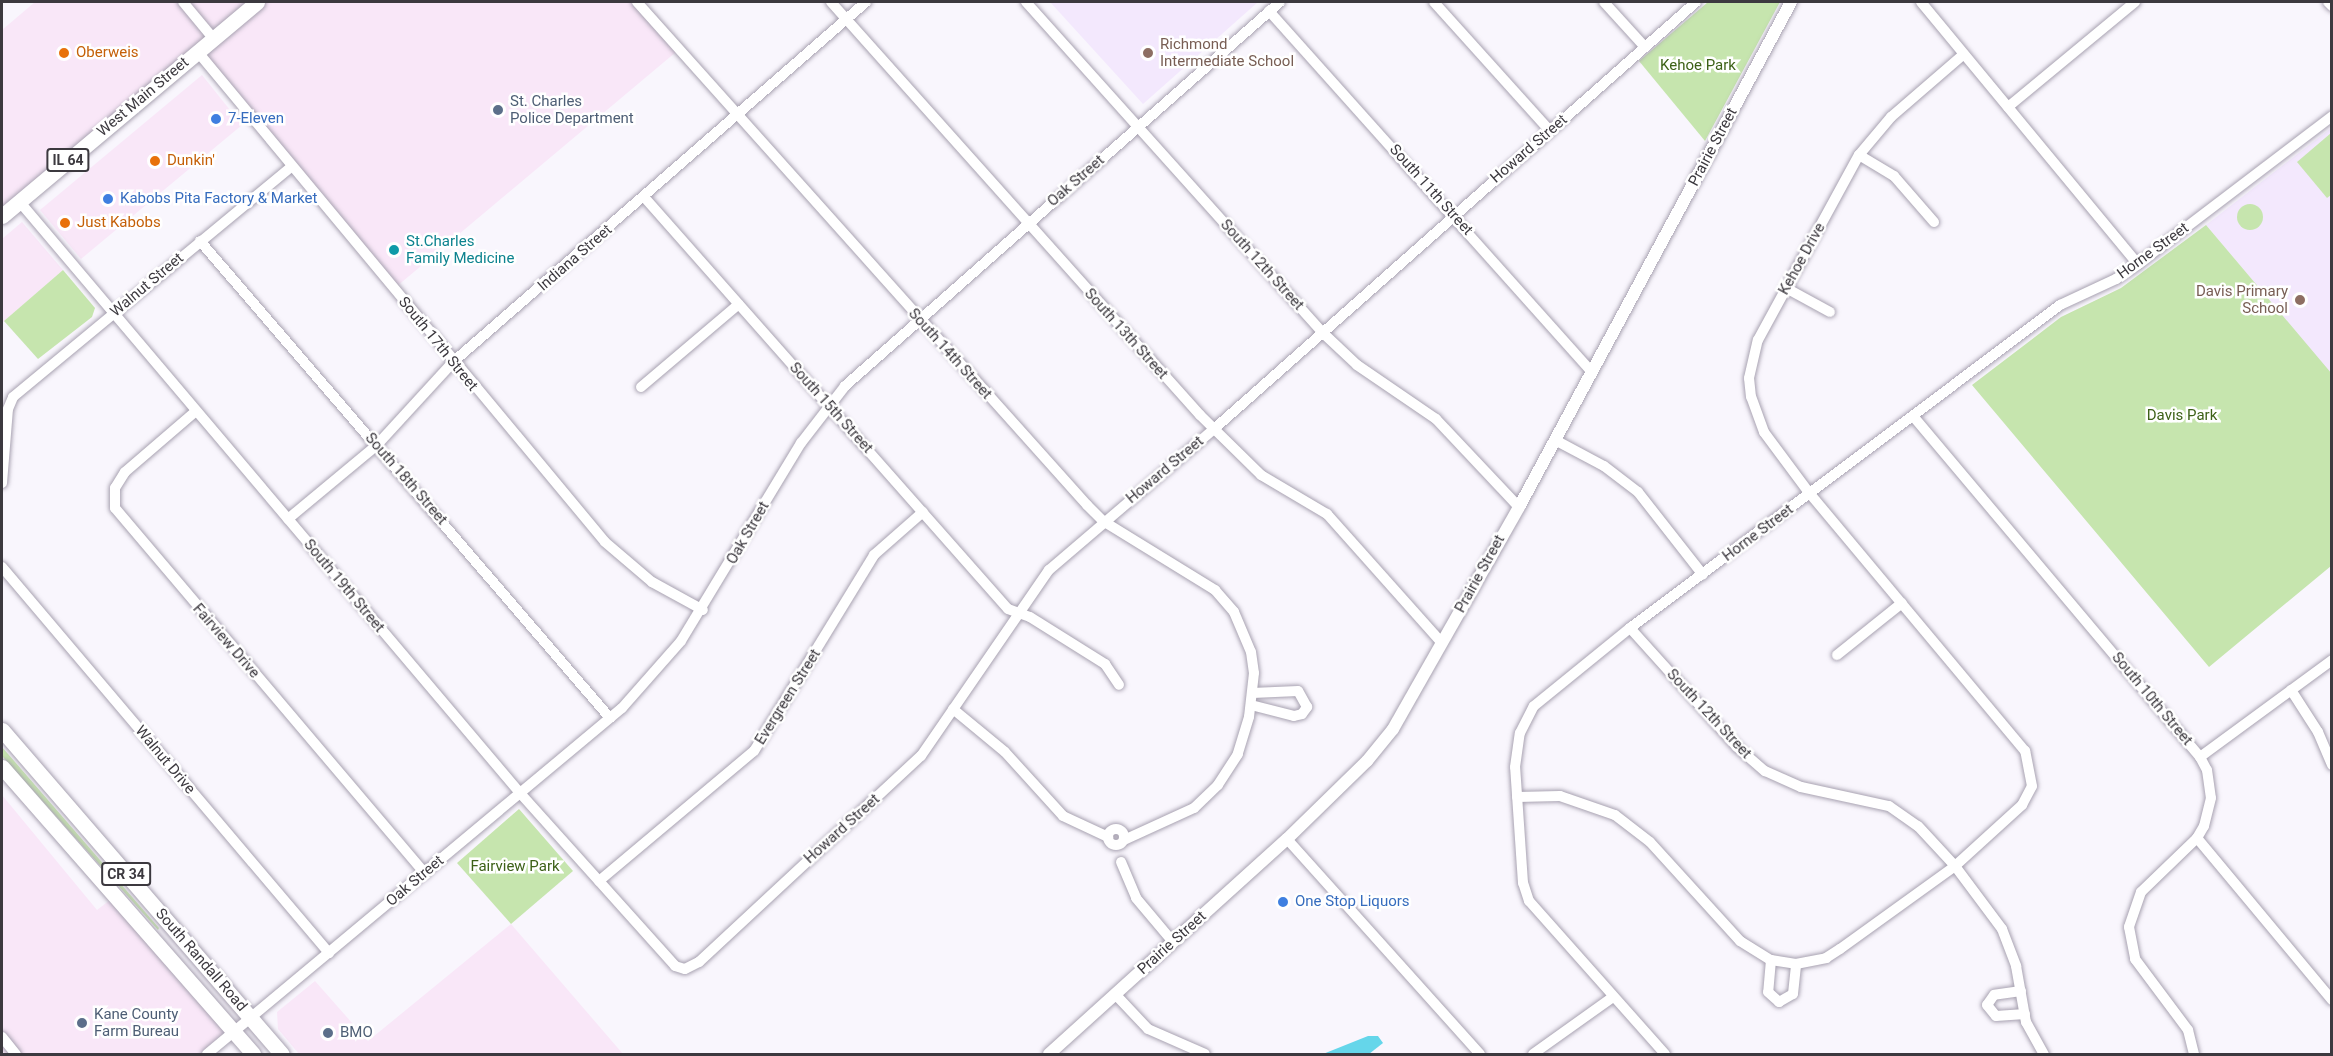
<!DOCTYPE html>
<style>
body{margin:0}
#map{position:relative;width:2333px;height:1056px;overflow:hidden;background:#f9f6fd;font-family:Roboto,sans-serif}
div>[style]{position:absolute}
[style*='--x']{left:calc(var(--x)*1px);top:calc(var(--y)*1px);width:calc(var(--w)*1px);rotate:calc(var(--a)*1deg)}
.commercial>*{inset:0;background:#f9e7f8}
.education>*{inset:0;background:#f3e8fd}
.green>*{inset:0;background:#c6e5ae}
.round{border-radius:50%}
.water>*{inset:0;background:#65d6ea}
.roads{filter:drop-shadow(0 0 2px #a8a2b1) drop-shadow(0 0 2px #a8a2b1)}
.minor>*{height:10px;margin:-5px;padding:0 5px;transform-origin:5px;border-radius:5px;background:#fff}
.minor>.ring{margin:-5px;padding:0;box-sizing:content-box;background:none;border:10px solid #fff;border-radius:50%}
.tertiary>*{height:12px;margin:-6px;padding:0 6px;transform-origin:6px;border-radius:6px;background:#fff}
.primary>*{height:15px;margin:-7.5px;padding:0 7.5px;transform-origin:7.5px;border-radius:7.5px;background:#fff}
.dots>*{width:16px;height:16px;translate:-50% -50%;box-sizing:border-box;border:3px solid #fff;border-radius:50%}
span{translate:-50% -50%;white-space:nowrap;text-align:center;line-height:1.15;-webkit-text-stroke:5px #fff;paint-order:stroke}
.shield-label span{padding:2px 4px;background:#fff;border:2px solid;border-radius:4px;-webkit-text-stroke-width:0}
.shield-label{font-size:14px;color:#3c393f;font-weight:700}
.education-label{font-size:15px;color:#785e54}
.left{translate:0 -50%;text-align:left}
.right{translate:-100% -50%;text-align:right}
.food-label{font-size:15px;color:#c56008}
.park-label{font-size:15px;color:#3d6118}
.street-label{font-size:15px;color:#3c393f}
.service-label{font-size:15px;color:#4e5e75}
.shop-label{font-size:15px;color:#366cbe}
.culture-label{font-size:15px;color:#0d838f}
.frame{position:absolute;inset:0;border:3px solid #3c393f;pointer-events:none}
</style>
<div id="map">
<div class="commercial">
<div style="clip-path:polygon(35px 2px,178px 2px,208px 37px,2px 210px,2px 30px)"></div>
<div style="clip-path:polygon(186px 2px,254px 2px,213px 34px)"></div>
<div style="clip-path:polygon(264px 2px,630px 2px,676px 52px,396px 287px,203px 52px)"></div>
<div style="clip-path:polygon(202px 75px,242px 125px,81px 259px,40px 210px)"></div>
<div style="clip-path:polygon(22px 222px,63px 270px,2px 323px,2px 239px)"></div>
<div style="clip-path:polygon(2px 795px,97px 910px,110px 900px,225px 1032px,199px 1054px,2px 1054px)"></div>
<div style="clip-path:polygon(511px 924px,623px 1054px,299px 1054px,278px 1029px,277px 1012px,315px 981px,368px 1041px)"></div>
</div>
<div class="education">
<div style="clip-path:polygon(1050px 2px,1258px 2px,1143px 104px)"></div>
<div style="clip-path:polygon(2331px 128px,2331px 374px,2206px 225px)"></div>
</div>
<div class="green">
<div style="clip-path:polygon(1708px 2px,1780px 2px,1705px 141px,1639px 61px)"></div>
<div style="clip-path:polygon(2331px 133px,2331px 195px,2327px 198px,2297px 162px)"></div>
<div class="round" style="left:2237px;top:204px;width:26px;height:26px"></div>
<div style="clip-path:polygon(2206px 225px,2332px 374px,2331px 566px,2209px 667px,1972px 385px,2061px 317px,2121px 288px)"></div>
<div style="clip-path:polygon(63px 270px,95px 308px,92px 317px,38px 359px,4px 321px)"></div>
<div style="clip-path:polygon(2px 747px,159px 928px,158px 930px,2px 756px)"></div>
<div style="clip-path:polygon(519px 809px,573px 871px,511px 924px,457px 863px)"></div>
</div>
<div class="water">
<div style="clip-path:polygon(1368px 1036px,1378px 1036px,1383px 1043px,1369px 1054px,1323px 1054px)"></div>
</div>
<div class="roads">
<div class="minor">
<div style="--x:183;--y:2;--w:47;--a:50.2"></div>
<div style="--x:637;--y:2;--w:675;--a:48.18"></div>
<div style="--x:1087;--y:505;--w:23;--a:45"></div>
<div style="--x:1103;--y:521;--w:132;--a:31.6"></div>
<div style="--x:1215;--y:590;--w:29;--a:49"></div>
<div style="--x:1234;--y:612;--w:43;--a:67"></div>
<div style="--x:1251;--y:652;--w:21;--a:82"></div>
<div style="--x:1254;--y:673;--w:44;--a:96.5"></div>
<div style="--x:1249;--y:717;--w:39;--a:107"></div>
<div style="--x:1238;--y:754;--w:37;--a:123"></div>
<div style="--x:1218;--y:785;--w:33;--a:136"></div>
<div style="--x:1194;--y:808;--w:77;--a:155.4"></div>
<div style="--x:831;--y:2;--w:554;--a:48.22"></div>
<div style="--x:1200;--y:415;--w:86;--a:44.5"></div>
<div style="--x:1261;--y:475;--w:77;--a:30.6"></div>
<div style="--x:1327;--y:514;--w:173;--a:48.3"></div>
<div style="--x:1026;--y:2;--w:443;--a:48.1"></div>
<div style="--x:1322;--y:332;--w:48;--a:43.3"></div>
<div style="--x:1357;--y:365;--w:96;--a:34.4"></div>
<div style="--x:1436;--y:419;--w:121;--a:46.7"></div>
<div style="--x:1434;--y:2;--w:173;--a:48"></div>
<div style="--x:1604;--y:2;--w:61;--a:47.7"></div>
<div style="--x:1921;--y:2;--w:340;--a:50.4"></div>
<div style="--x:2328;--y:2;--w:6;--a:45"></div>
<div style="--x:1269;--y:11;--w:483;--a:48.2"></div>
<div style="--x:197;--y:51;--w:638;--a:50.27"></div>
<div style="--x:605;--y:542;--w:62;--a:40.4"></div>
<div style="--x:652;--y:582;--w:58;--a:28.8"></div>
<div style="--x:2008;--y:107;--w:165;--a:-39.6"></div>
<div style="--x:1859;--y:155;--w:41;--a:31"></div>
<div style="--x:1894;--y:176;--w:61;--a:49"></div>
<div style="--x:645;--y:198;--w:548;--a:48.55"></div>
<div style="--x:1008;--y:609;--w:23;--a:20"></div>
<div style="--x:1030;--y:617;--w:89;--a:32.1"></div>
<div style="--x:1105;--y:664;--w:25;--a:56"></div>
<div style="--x:19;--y:201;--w:776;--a:49.76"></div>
<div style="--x:520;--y:793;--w:232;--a:48.1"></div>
<div style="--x:675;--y:966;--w:10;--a:17"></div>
<div style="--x:685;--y:969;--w:16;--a:-27"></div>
<div style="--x:699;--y:962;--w:303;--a:-42.9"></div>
<div style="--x:921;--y:756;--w:226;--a:-55.5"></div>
<div style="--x:1049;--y:570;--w:217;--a:-40.5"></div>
<div style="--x:1214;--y:429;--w:644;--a:-41.54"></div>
<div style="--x:200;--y:241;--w:629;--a:49.32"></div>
<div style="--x:1786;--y:288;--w:50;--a:28.6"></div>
<div style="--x:641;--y:387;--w:128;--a:-40.3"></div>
<div style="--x:196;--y:411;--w:94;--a:139.3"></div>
<div style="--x:125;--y:472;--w:19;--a:122"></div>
<div style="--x:115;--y:488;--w:20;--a:90"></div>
<div style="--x:115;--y:508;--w:479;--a:49.7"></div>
<div style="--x:1913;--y:416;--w:446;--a:49.9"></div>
<div style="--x:2200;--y:757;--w:15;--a:62"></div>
<div style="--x:2207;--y:770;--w:28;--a:82"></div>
<div style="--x:2211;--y:798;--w:29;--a:104"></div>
<div style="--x:2204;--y:826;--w:14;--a:120"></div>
<div style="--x:2197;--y:838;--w:78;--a:136"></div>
<div style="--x:2141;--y:892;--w:37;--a:109"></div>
<div style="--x:2129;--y:927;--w:33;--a:79"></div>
<div style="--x:2135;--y:959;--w:89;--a:53.3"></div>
<div style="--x:2188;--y:1030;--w:25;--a:76"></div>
<div style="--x:1555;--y:440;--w:55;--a:28"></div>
<div style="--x:1604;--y:466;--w:43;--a:37.4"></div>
<div style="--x:1638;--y:492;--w:105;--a:51.9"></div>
<div style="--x:2;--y:483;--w:74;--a:-85.4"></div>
<div style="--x:8;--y:409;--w:13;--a:-67"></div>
<div style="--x:13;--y:397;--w:362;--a:-39.6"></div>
<div style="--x:288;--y:519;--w:116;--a:-39.7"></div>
<div style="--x:377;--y:445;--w:113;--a:-47.5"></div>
<div style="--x:453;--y:362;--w:548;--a:-41.08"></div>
<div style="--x:2;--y:567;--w:506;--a:49.73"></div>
<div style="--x:1630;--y:628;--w:160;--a:48"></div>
<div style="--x:1737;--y:747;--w:37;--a:41"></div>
<div style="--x:1765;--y:771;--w:39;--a:24"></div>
<div style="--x:1801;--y:787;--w:90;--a:12.2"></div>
<div style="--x:1889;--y:806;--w:35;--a:35"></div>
<div style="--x:1918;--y:826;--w:54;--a:47.2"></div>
<div style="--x:1955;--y:866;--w:79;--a:53.3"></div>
<div style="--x:2002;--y:929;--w:40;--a:69"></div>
<div style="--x:2016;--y:966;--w:57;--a:79.9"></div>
<div style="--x:2026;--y:1022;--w:37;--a:61"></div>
<div style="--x:1837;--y:655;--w:83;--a:-38.7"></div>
<div style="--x:2291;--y:690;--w:50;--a:57.3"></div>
<div style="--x:2318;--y:732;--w:36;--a:67"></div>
<div style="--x:1251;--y:705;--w:44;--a:14.3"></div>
<div style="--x:1294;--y:716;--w:8;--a:-14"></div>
<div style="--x:1302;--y:714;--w:9;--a:-54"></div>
<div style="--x:1307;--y:707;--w:18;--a:-119"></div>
<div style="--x:1298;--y:691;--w:46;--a:177.5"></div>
<div style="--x:953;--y:709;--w:67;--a:39.6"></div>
<div style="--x:1005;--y:752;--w:86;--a:47.8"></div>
<div style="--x:1063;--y:816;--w:50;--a:25"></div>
<div style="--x:2200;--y:757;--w:164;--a:-36.3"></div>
<div style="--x:1517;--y:797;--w:43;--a:-1.3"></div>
<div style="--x:1560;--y:796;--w:58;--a:19.1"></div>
<div style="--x:1615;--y:815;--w:44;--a:37.6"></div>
<div style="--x:1650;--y:842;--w:134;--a:47.7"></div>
<div style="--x:1740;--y:941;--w:36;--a:32"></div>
<div style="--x:1771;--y:960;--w:25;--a:9"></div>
<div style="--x:1796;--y:964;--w:31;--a:-11"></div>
<div style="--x:1826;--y:958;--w:17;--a:-33"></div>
<div style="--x:1840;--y:949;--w:142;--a:-35.8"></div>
<div style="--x:1955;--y:866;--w:91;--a:-42.3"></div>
<div style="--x:2022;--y:805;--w:21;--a:-62"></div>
<div style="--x:2032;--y:786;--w:36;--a:-101"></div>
<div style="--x:2025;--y:751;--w:335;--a:-129.9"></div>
<div style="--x:1810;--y:494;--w:77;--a:-126.6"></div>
<div style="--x:1764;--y:432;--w:37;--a:-110"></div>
<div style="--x:1751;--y:397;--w:19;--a:-96"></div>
<div style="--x:1749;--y:378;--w:39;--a:-77"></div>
<div style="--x:1758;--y:340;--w:211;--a:-61.4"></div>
<div style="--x:1859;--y:155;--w:50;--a:-49.9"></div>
<div style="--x:1891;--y:117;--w:96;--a:-40.8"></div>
<div class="ring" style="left:1108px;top:829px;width:6px;height:6px"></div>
<div style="--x:2197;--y:838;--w:211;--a:50.2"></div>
<div style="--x:1287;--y:839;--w:289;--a:48.1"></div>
<div style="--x:1121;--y:862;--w:39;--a:67"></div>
<div style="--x:1136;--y:898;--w:57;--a:49.9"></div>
<div style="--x:599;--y:881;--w:202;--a:-40"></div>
<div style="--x:754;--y:751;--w:230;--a:-58.5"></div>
<div style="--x:874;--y:555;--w:65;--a:-41.3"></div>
<div style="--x:1771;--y:960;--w:32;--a:95"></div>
<div style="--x:1768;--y:992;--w:15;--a:42"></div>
<div style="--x:1779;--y:1002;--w:16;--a:-30"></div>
<div style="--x:1793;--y:994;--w:30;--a:-84"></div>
<div style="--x:2021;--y:991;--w:27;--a:172"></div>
<div style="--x:1994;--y:995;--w:12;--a:125"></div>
<div style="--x:1987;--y:1005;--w:14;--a:51"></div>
<div style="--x:1996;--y:1016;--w:29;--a:-4"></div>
<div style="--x:1115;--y:994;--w:48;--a:46.7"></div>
<div style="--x:1148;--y:1029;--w:62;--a:23.7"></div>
<div style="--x:2;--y:1037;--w:22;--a:51"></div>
<div style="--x:207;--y:1054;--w:540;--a:-39.82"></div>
<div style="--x:622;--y:708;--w:89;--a:-48.6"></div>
<div style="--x:681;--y:641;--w:232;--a:-58.8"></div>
<div style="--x:801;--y:443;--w:72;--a:-52.3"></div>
<div style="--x:845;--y:386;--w:580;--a:-41.44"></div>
<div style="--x:1533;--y:1054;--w:98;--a:-35.5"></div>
<div style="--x:1665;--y:1054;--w:205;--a:-131.6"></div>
<div style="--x:1529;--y:901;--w:19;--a:-108"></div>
<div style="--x:1523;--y:883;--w:116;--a:-93.9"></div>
<div style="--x:1515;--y:767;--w:34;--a:-82"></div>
<div style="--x:1520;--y:733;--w:30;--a:-63"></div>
<div style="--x:1534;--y:706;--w:124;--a:-39.1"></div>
<div style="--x:1630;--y:628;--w:538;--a:-36.91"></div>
<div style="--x:2060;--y:305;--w:62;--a:-24.9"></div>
<div style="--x:2116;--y:279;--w:27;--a:-34"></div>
<div style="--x:2138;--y:264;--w:244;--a:-37.3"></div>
</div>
<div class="tertiary">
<div style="--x:1049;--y:1054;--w:321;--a:-42.1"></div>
<div style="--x:1287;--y:839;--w:112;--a:-44.3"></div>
<div style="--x:1367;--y:761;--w:41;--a:-50.9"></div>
<div style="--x:1393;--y:729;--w:255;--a:-60.4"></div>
<div style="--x:1519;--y:507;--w:574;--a:-61.69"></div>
</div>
<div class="primary">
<div style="--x:2;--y:216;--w:333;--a:-40"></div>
<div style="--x:2;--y:730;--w:428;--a:49.2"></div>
<div style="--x:2;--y:767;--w:381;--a:48.8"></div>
</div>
</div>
<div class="dots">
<div style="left:64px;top:53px;background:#e8710a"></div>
<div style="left:1148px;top:53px;background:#8d6e63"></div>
<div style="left:498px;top:110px;background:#5c6f8a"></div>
<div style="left:216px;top:119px;background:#3f7fe0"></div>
<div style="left:155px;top:161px;background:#e8710a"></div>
<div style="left:108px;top:199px;background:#3f7fe0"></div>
<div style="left:65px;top:223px;background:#e8710a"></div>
<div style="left:394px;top:250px;background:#0f9aa8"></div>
<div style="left:2300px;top:300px;background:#8d6e63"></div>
<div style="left:1283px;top:902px;background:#3f7fe0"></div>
<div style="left:82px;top:1023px;background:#5c6f8a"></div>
<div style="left:328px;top:1033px;background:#5c6f8a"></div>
</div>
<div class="shield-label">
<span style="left:68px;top:160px">IL 64</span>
<span style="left:126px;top:874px">CR 34</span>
</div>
<div class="education-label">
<span class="left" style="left:1160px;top:53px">Richmond<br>Intermediate School</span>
<span class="right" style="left:2288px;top:300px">Davis Primary<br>School</span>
</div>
<div class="food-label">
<span class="left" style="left:76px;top:53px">Oberweis</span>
<span class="left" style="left:167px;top:161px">Dunkin'</span>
<span class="left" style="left:77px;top:223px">Just Kabobs</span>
</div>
<div class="park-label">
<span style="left:1698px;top:66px">Kehoe Park</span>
<span style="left:2182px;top:416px">Davis Park</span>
<span style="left:515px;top:867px">Fairview Park</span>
</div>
<div class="street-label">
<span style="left:143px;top:97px;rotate:-40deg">West Main Street</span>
<span style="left:1713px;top:147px;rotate:-62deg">Prairie Street</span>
<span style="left:1529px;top:149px;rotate:-41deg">Howard Street</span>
<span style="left:1076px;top:181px;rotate:-41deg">Oak Street</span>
<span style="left:1431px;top:190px;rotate:48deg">South 11th Street</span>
<span style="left:2153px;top:251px;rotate:-36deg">Horne Street</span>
<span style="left:575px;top:258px;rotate:-41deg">Indiana Street</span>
<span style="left:1802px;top:259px;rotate:-61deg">Kehoe Drive</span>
<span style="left:1262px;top:265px;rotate:48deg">South 12th Street</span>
<span style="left:147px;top:285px;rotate:-40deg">Walnut Street</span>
<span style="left:1126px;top:334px;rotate:48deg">South 13th Street</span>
<span style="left:438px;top:344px;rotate:51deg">South 17th Street</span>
<span style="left:950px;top:354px;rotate:48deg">South 14th Street</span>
<span style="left:831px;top:408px;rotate:48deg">South 15th Street</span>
<span style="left:1165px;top:470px;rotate:-40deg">Howard Street</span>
<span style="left:406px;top:479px;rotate:49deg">South 18th Street</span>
<span style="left:748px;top:533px;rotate:-60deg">Oak Street</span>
<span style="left:1758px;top:533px;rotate:-37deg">Horne Street</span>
<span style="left:1480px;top:574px;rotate:-61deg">Prairie Street</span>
<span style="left:344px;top:586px;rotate:50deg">South 19th Street</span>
<span style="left:226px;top:641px;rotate:49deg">Fairview Drive</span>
<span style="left:788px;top:697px;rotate:-58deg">Evergreen Street</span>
<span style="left:2152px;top:699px;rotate:50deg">South 10th Street</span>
<span style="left:1709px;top:714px;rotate:47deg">South 12th Street</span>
<span style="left:165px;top:760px;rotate:50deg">Walnut Drive</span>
<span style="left:842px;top:829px;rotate:-42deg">Howard Street</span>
<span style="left:415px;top:881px;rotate:-40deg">Oak Street</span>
<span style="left:1172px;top:943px;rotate:-42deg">Prairie Street</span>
<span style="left:201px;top:960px;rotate:49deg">South Randall Road</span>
</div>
<div class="service-label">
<span class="left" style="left:510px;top:110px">St. Charles<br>Police Department</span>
<span class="left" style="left:94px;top:1023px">Kane County<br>Farm Bureau</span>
<span class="left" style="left:340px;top:1033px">BMO</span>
</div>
<div class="shop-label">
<span class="left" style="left:228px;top:119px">7-Eleven</span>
<span class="left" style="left:120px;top:199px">Kabobs Pita Factory &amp; Market</span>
<span class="left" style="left:1295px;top:902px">One Stop Liquors</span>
</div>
<div class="culture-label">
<span class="left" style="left:406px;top:250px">St.Charles<br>Family Medicine</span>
</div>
<div class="frame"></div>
</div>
